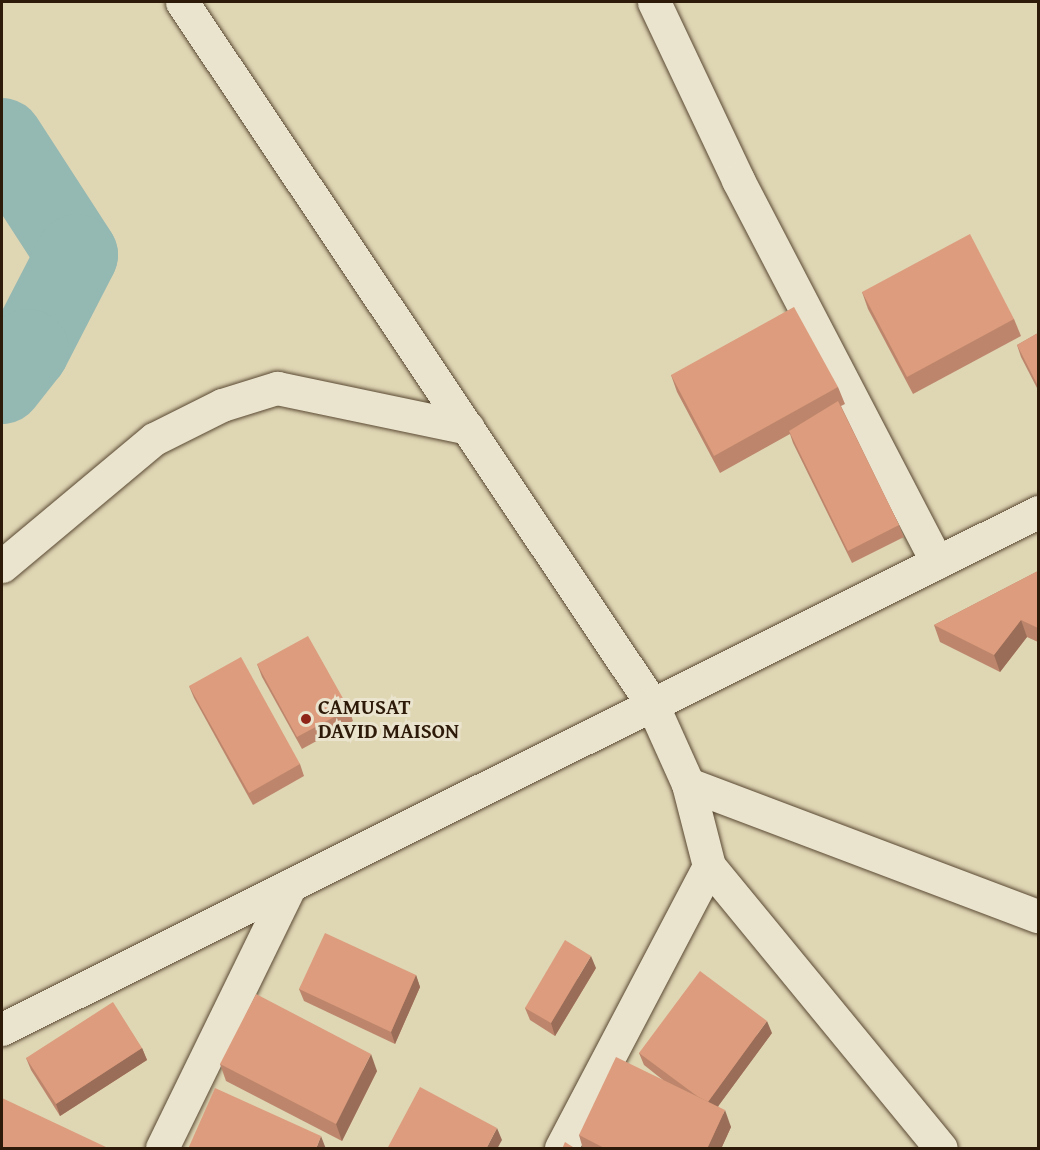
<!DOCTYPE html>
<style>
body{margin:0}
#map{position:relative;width:1040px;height:1150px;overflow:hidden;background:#dfd6b4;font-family:"Gentium Book Plus",serif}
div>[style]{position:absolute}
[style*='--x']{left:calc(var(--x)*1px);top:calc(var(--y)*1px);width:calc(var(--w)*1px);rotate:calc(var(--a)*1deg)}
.river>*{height:82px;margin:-41px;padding:0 41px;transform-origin:41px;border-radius:41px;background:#94b8b2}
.roads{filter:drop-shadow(0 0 2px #5a4933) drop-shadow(0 0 2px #5a4933)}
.minor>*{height:33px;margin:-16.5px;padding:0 16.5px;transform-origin:16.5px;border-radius:16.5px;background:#eae4ce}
.wall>*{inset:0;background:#bd866c}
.shaded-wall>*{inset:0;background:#9a6d58}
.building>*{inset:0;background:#dc9c7d}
.dots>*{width:16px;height:16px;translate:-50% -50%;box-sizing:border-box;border:3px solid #eae4ce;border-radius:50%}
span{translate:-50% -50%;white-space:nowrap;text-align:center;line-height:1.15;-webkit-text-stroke:6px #eae4ce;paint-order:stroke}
.poi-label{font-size:21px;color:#2d1a08;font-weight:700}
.left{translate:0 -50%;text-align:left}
.frame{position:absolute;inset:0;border:3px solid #2d1a08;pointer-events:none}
</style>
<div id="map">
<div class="river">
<div style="--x:2;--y:139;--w:138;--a:57.1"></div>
<div style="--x:77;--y:255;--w:107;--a:117.3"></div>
<div style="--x:28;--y:350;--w:42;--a:128.2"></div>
</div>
<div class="roads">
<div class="minor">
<div style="--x:182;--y:2;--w:845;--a:56.2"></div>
<div style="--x:652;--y:704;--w:88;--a:65.8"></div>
<div style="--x:688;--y:784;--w:374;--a:20.7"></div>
<div style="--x:654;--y:2;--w:197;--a:64.7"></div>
<div style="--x:738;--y:180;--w:431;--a:62.5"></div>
<div style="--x:2;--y:566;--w:198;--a:-39.9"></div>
<div style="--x:154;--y:439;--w:76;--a:-26.6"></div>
<div style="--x:222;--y:405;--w:58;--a:-17.2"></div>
<div style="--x:277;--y:388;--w:195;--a:11.8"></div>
<div style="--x:709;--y:866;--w:365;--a:50.6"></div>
<div style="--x:2;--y:1029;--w:1158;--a:-26.52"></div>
<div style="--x:162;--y:1148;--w:292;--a:-64"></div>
<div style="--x:561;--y:1148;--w:318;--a:-62.3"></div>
<div style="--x:709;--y:866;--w:85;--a:-104.4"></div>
</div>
</div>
<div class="wall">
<div style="clip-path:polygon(862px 292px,1014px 319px,1021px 336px,913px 394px,868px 309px)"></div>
<div style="clip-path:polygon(1038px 333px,1038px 390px,1021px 357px,1017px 345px)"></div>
<div style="clip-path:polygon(671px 375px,838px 387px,845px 404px,841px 406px,899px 525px,904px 537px,852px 563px,793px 443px,790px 434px,720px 473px,677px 392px)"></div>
<div style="clip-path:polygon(1038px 571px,1038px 642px,1027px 637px,1000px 672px,940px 642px,934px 625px)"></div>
<div style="clip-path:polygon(257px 664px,349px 709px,353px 721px,302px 749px,262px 677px)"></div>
<div style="clip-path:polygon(189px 686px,300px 764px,304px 776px,253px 805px,194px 698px)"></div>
<div style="clip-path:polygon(596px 968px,555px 1036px,530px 1020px,525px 1008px)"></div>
<div style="clip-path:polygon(416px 975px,420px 987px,395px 1044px,304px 1001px,299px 989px)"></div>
<div style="clip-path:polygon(772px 1033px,718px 1106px,731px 1127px,721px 1149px,583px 1149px,579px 1135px,663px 1080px,644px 1065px,639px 1053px)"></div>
<div style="clip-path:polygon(142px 1048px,147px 1060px,60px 1116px,31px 1070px,26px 1058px)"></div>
<div style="clip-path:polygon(220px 1064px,377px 1071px,342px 1141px,226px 1081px)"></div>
</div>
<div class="shaded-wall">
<div style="clip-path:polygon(1021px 620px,1027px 637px,1000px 672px,994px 655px)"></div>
<div style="clip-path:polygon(591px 956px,596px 968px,555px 1036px,551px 1023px)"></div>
<div style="clip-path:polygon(416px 975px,420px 987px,395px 1044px,391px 1032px)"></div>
<div style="clip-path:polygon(767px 1021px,772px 1033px,711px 1116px,707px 1103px)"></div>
<div style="clip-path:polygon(142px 1048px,147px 1060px,60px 1116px,56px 1104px)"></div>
<div style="clip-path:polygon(371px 1054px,377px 1071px,342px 1141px,336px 1124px)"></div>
<div style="clip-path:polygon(725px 1110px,731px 1127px,721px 1149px,707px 1149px)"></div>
<div style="clip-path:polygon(497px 1128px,502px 1140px,497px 1149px,486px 1149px)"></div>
<div style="clip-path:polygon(321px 1136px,326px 1149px,316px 1149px)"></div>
</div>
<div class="building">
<div style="clip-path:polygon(970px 234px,1014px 319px,907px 377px,862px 292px)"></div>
<div style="clip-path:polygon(794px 307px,838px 387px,714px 456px,671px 375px)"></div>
<div style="clip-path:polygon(1038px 333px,1038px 386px,1017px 345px)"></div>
<div style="clip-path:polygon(838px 401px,899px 525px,848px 551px,789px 431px)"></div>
<div style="clip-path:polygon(1038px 571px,1038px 628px,1021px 620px,994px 655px,934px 625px)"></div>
<div style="clip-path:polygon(308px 636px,349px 709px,297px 737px,257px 664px)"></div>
<div style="clip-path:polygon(241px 657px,300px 764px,249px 793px,189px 686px)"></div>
<div style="clip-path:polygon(325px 933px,416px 975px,391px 1032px,299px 989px)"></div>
<div style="clip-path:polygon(565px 940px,591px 956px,551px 1023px,525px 1008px)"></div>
<div style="clip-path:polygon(700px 971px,767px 1021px,708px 1102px,697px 1096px,639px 1053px)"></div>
<div style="clip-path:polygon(256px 994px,371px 1054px,336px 1124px,220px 1064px)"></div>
<div style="clip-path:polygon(113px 1002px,142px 1048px,56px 1104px,26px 1058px)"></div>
<div style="clip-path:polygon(616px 1057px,725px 1110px,707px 1149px,606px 1149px,579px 1135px)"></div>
<div style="clip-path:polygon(420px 1087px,497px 1128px,486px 1149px,387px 1149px)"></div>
<div style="clip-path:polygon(215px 1088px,321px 1136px,316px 1149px,188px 1149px)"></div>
<div style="clip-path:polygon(2px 1098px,108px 1148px,108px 1149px,2px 1149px)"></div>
<div style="clip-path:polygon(565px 1142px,576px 1149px,562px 1149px)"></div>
</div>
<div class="dots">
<div style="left:306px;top:719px;background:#8f2418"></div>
</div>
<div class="poi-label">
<span class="left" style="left:318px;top:719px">CAMUSAT<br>DAVID MAISON</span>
</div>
<div class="frame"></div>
</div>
